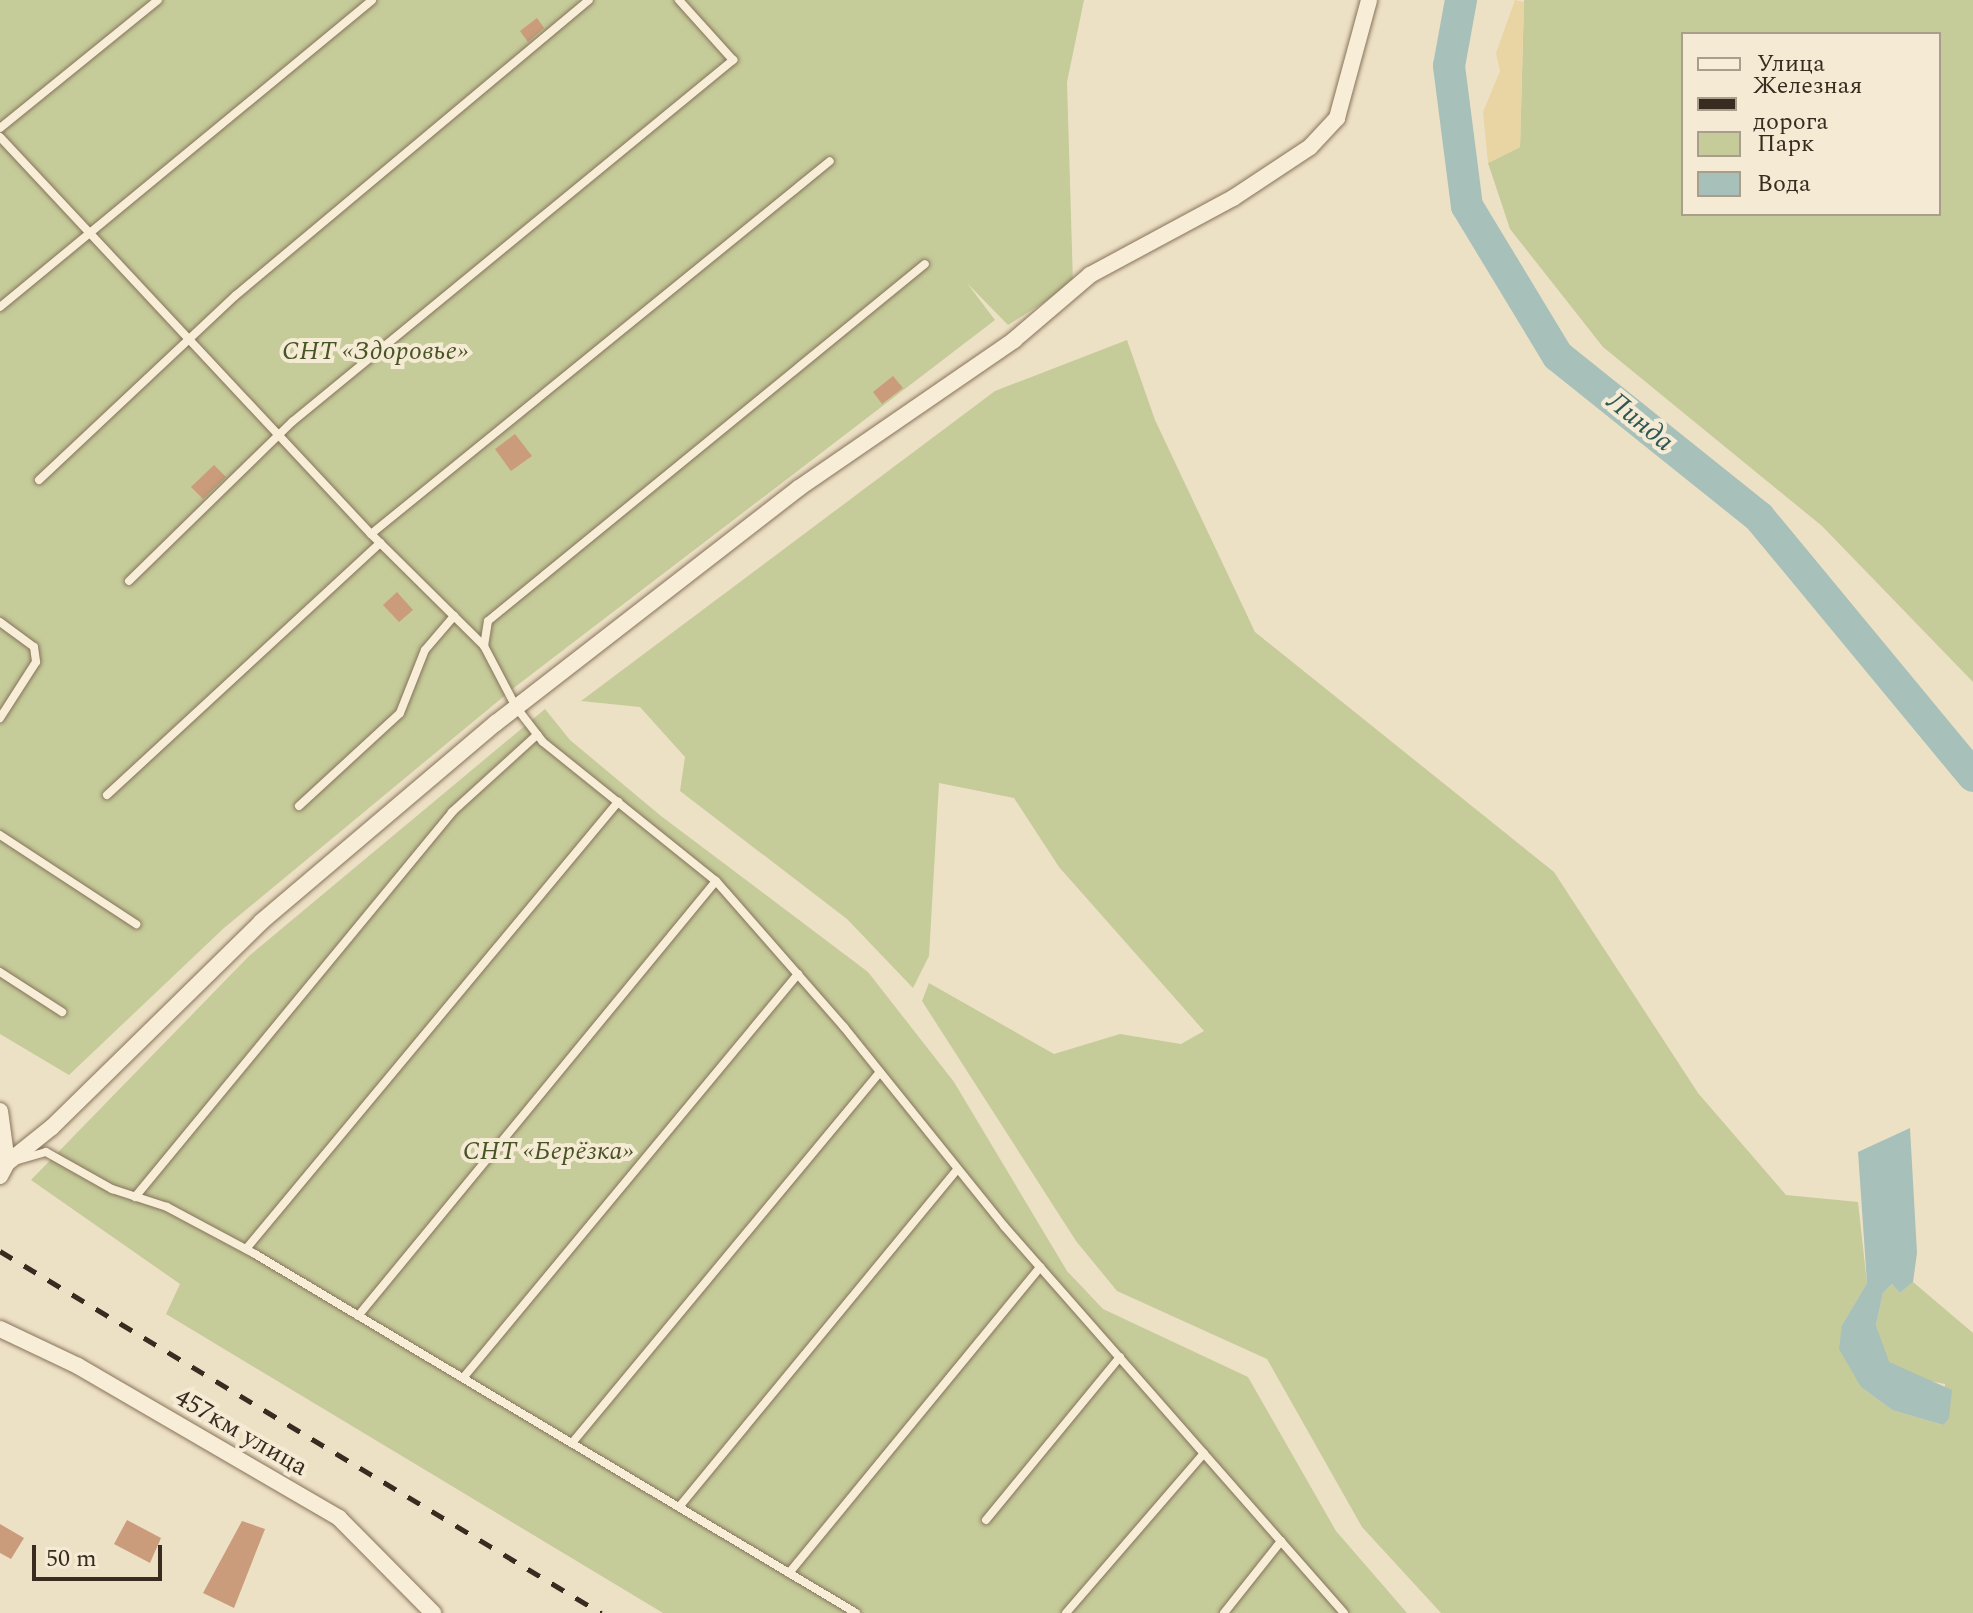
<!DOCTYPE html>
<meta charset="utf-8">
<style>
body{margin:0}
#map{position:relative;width:1973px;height:1613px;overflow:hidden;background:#ede1c5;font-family:Spectral,serif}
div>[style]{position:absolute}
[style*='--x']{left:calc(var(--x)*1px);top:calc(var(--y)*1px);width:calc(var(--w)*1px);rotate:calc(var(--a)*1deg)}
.green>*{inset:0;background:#c5cb99}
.sand>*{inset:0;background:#e8d5a3}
.water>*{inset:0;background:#a7c0b9}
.river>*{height:32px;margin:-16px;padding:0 16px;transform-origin:16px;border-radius:16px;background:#a7c0b9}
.building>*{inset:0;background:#ca9c7c}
.roads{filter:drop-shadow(0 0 2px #87735c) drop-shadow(0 0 2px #87735c)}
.lane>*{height:8px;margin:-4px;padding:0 4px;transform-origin:4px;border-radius:4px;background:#f8eed8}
.street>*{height:16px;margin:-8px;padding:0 8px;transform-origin:8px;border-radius:8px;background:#f8eed8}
.rail>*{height:5px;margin-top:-2.5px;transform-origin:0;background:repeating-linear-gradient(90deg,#382b1f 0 14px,transparent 0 28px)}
span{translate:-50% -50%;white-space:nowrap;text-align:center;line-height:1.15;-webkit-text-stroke:8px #f5ebd5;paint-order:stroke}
.park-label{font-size:26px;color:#495426;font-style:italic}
.street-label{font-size:26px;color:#382b1f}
.water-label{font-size:28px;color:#2f5754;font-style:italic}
.legend{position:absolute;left:1681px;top:32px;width:260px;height:184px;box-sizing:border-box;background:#f5ebd5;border:2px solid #a99e8c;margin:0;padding:10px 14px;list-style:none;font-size:24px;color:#382b1f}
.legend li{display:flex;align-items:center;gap:16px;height:40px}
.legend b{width:40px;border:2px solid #a99e8c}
.scale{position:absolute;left:32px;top:1545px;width:130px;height:36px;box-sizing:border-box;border:4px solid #382b1f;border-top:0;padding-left:10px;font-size:24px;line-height:28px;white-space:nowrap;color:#382b1f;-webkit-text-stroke:6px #f5ebd5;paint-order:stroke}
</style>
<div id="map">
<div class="green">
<div style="clip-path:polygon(0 0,1084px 0,1067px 82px,1073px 284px,1008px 325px,967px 283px,995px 320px,515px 687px,224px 928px,69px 1075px,0 1034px)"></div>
<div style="clip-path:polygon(evenodd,1524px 0,1973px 0,1973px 682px,1822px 526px,1603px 347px,1510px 229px,1488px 163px,1520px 147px,1524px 0,1683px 34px,1939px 34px,1939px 214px,1683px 214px,1683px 34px)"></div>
<div style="clip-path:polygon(1127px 340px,1155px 420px,1255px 632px,1554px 872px,1698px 1093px,1786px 1195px,1858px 1202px,1867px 1283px,1842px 1325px,1861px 1387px,1892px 1410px,1943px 1425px,1945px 1384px,1919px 1379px,1888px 1362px,1876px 1325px,1883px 1293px,1892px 1284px,1900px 1293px,1913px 1282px,1973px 1333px,1973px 1613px,1441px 1613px,1362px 1527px,1267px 1359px,1117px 1291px,1076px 1241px,922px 1001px,929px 983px,1054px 1054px,1120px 1034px,1181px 1044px,1204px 1031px,1059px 867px,1014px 798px,939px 783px,929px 956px,913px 988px,847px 919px,680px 791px,685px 757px,640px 707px,581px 701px,995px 391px)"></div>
<div style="clip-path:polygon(545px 709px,570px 740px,661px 816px,868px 972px,954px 1082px,1067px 1271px,1103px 1309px,1248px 1377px,1336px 1531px,1407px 1613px,663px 1613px,166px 1314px,180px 1284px,31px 1180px,249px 956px)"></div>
</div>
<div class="sand">
<div style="clip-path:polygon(1515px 0,1524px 2px,1520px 147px,1488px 163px,1483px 112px,1500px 71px,1496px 53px)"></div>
</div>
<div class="water">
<div style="clip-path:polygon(1910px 1128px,1917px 1253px,1913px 1282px,1900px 1293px,1892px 1284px,1883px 1293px,1876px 1325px,1889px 1362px,1952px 1390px,1949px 1418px,1943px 1425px,1892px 1410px,1861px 1387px,1839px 1349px,1842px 1325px,1867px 1283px,1858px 1152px)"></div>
</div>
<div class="river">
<div style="--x:1461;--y:0;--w:67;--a:100.3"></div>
<div style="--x:1449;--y:66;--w:141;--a:82.7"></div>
<div style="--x:1467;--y:206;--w:175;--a:58.8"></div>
<div style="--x:1558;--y:356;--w:258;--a:38.7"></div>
<div style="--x:1759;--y:517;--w:336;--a:50.4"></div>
</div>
<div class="building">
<div style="clip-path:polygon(537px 18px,544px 28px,528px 42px,520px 31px)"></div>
<div style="clip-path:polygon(893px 376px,903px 388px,882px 404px,873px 392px)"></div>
<div style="clip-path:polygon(515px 434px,532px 456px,511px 471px,495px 449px)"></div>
<div style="clip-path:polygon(214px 465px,226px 477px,203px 499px,191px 487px)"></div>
<div style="clip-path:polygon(397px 592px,413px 610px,399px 622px,383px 605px)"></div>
<div style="clip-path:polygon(127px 1520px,161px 1538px,150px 1563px,114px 1544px)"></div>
<div style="clip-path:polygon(242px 1521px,265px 1529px,234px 1608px,203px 1593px)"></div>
<div style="clip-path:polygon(0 1524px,24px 1538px,11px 1559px,0 1553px)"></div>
</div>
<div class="roads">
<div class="lane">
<div style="--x:0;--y:128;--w:203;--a:-39"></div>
<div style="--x:0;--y:137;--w:543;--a:46.94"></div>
<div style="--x:371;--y:534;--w:159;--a:44.7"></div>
<div style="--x:484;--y:646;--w:69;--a:62.3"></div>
<div style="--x:516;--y:707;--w:44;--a:52.4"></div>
<div style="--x:543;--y:742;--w:222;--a:38.8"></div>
<div style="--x:716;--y:881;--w:194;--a:48.8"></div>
<div style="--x:844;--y:1027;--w:255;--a:51.2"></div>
<div style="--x:1004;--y:1226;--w:515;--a:48.7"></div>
<div style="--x:0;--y:307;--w:482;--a:-39.5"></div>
<div style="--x:39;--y:480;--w:269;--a:-43.2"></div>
<div style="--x:235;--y:296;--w:461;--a:-39.9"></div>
<div style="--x:371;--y:534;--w:591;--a:-39.1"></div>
<div style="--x:129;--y:581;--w:228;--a:-44.3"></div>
<div style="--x:292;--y:422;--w:571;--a:-39.38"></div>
<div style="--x:733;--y:60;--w:81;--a:-132"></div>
<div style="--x:0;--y:622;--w:42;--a:36.3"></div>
<div style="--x:34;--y:647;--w:15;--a:82"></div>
<div style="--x:36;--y:662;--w:67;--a:122.7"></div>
<div style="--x:484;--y:646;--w:25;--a:-81"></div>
<div style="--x:488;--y:621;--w:564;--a:-39.25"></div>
<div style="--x:107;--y:795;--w:372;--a:-42.7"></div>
<div style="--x:299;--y:806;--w:137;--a:-42.6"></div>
<div style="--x:400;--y:713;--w:68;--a:-68.4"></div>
<div style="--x:425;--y:650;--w:45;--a:-49.5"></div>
<div style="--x:0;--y:835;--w:163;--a:33.2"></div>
<div style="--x:0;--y:972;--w:74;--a:32.8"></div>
<div style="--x:18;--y:1160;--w:29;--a:-16"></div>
<div style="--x:46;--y:1152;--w:76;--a:29.3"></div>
<div style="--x:112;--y:1189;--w:58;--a:18.1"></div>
<div style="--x:167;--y:1207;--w:100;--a:28.1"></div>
<div style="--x:255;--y:1254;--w:700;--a:30.85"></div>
<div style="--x:135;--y:1197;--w:499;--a:-50.5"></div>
<div style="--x:452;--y:812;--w:115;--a:-42.2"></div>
<div style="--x:246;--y:1249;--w:582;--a:-50.23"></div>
<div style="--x:358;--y:1316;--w:563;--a:-50.55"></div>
<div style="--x:463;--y:1378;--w:525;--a:-50.33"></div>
<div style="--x:572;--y:1443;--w:482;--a:-50.3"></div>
<div style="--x:679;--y:1507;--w:438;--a:-50.5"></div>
<div style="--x:986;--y:1520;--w:211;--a:-50.6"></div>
<div style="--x:789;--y:1573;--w:396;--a:-50.6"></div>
<div style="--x:1066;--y:1613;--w:211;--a:-49.2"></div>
<div style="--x:1224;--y:1613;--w:92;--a:-51.6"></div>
</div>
<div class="street">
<div style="--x:0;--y:1111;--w:52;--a:82.3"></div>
<div style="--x:0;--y:1176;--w:15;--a:-62"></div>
<div style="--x:7;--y:1163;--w:58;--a:-38.7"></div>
<div style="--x:52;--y:1127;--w:293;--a:-44.4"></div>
<div style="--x:261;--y:922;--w:308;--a:-40.3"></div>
<div style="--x:496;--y:723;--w:383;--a:-37.8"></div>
<div style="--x:799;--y:488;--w:261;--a:-34.5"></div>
<div style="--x:1014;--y:340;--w:100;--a:-40.5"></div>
<div style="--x:1090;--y:275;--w:162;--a:-28.3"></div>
<div style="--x:1233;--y:198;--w:92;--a:-33.5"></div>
<div style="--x:1310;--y:147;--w:40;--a:-47"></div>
<div style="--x:1337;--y:118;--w:122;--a:-74.8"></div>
<div style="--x:0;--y:1329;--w:86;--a:25.4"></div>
<div style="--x:78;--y:1366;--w:302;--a:30.2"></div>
<div style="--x:339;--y:1518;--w:134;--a:45.3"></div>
</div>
</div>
<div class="rail">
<div style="--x:0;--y:1251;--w:702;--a:31.06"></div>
</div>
<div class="park-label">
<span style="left:375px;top:352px">СНТ «Здоровье»</span>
<span style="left:548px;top:1152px">СНТ «Берёзка»</span>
</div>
<div class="street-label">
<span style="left:241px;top:1433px;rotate:30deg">457км улица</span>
</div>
<div class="water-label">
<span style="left:1640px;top:422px;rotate:39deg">Линда</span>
</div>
<ul class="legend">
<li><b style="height:10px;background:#f8eed8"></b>Улица</li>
<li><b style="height:10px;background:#382b1f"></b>Железная дорога</li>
<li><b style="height:22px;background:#c5cb99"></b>Парк</li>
<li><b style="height:22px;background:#a7c0b9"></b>Вода</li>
</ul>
<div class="scale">50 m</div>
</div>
